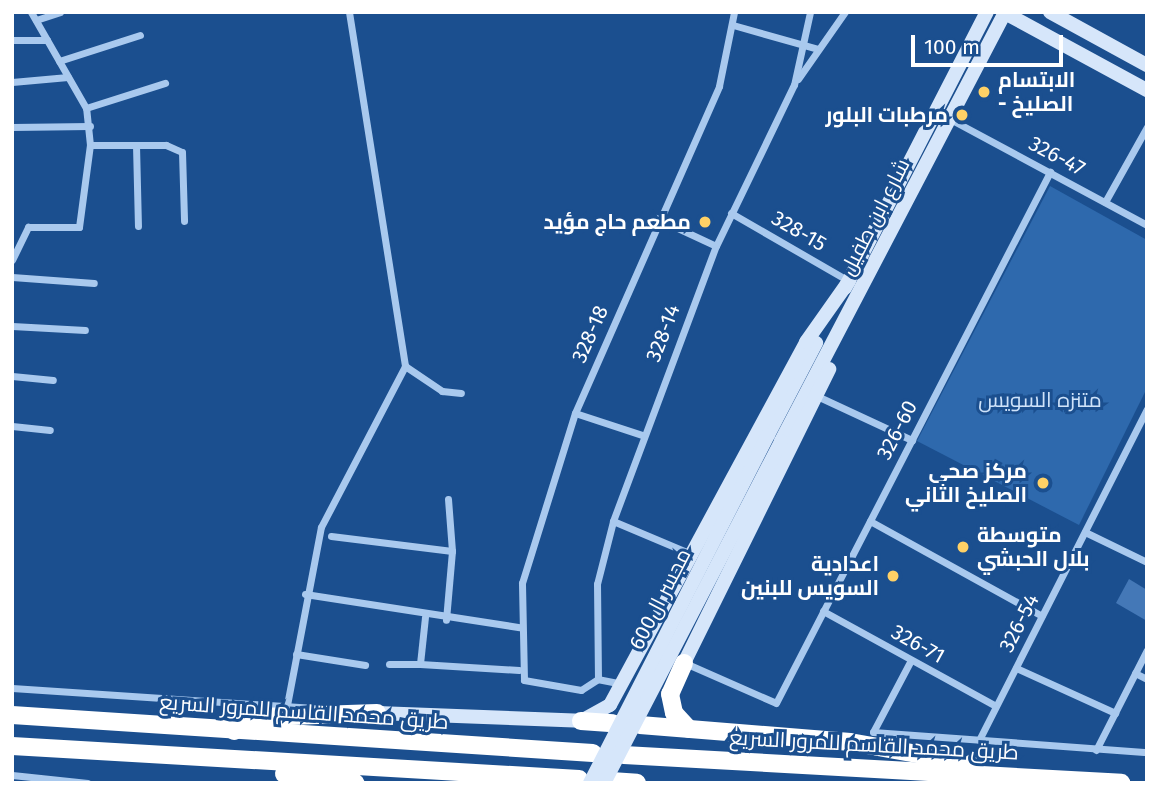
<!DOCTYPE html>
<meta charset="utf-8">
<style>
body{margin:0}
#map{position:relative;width:1159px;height:795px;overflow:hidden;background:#1b4f8f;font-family:"Fira Sans",Cairo,sans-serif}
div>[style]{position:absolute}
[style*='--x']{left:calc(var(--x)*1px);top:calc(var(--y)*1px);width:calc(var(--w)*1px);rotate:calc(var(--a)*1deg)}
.green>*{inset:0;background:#2e69ad}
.building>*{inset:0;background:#4478b7}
.street>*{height:7px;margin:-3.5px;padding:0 3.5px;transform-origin:3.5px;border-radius:3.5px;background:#a9c9ee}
.secondary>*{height:14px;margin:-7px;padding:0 7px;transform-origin:7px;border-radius:7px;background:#d6e6fa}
.highway>*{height:18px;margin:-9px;padding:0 9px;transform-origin:9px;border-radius:9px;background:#fff}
.secondary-bridge>*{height:14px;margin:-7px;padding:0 7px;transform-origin:7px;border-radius:7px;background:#d6e6fa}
.dots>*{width:19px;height:19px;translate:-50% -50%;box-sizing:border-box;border:4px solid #1b4f8f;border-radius:50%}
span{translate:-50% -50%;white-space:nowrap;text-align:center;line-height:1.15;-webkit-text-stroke:6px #1b4f8f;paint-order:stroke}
.poi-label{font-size:21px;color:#fff;font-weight:700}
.left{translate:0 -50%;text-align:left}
.right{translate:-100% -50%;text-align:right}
.street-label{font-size:21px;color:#fff}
.park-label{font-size:21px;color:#cfe3fa}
.frame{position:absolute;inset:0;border:14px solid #fff;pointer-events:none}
.scale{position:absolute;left:911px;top:35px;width:152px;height:32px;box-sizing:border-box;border:4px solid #fff;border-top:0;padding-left:9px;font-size:21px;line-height:24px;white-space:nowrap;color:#fff;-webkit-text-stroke:5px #1b4f8f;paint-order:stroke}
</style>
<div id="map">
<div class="green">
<div style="clip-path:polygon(1050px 186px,1147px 240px,1147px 388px,1079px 525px,917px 441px)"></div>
</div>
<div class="building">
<div style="clip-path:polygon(1129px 579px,1147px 590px,1147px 621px,1116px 603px)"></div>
</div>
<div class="street">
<div style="--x:349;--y:12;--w:358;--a:81"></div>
<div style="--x:405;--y:366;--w:45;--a:34"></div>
<div style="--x:442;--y:391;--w:19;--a:6"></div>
<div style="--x:36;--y:20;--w:25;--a:-18"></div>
<div style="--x:733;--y:25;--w:88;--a:15.8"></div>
<div style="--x:12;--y:40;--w:35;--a:0"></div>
<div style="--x:59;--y:61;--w:85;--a:-17.8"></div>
<div style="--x:798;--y:79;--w:82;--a:-55"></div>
<div style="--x:12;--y:82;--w:56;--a:-5.1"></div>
<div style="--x:86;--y:108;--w:83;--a:-17.6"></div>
<div style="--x:950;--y:119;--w:224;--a:28.3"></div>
<div style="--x:12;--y:127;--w:78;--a:-0.7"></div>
<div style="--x:90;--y:145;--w:76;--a:0"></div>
<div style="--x:166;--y:145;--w:17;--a:24"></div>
<div style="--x:182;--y:152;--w:69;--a:88.3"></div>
<div style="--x:136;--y:145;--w:81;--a:88.6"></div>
<div style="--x:1105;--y:202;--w:86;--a:-60.8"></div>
<div style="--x:731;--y:213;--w:136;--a:30"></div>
<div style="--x:656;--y:218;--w:66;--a:25"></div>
<div style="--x:12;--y:260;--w:37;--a:-64"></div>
<div style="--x:28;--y:227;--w:51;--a:0"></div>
<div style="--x:79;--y:227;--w:83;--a:-82.4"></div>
<div style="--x:90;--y:145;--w:37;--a:-96"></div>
<div style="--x:86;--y:108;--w:111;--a:-119.8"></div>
<div style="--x:12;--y:277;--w:82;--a:4.2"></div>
<div style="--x:12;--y:326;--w:73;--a:3.1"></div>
<div style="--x:12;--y:376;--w:41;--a:5.6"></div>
<div style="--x:817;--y:396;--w:105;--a:24.9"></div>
<div style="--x:575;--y:413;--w:71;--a:18.2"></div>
<div style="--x:12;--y:426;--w:38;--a:6"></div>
<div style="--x:448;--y:499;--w:52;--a:85.6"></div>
<div style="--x:613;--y:521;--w:85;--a:22.9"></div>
<div style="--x:870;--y:521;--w:196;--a:28.9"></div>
<div style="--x:1085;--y:532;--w:69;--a:25.8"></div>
<div style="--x:331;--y:536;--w:122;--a:7.1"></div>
<div style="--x:452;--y:551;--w:69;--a:95"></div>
<div style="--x:305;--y:594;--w:217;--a:8.8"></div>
<div style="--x:823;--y:611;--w:197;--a:28.8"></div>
<div style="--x:425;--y:617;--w:47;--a:96.1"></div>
<div style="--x:420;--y:664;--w:99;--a:3.5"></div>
<div style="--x:296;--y:654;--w:70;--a:9.1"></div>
<div style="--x:911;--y:660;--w:81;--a:117.8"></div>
<div style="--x:873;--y:732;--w:275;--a:4.2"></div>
<div style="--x:685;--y:663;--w:99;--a:23.7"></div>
<div style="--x:776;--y:703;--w:598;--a:-62.71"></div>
<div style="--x:389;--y:664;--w:31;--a:0"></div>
<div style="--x:1016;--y:668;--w:109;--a:24.4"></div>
<div style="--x:1135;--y:673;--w:13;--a:27"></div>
<div style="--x:598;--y:679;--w:95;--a:-90.6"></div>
<div style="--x:597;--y:584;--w:65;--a:-75.7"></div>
<div style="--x:613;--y:521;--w:294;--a:-69.5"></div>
<div style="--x:716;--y:246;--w:179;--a:-64.2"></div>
<div style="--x:794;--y:85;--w:75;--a:-77.6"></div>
<div style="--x:623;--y:684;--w:25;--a:-169"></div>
<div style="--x:598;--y:679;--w:20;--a:147"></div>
<div style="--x:581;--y:690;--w:58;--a:-170"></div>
<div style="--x:524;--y:680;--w:97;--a:-91.2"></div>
<div style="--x:522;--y:583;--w:178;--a:-72.7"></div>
<div style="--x:575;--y:413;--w:357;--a:-66.2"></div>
<div style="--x:719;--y:86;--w:76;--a:-78.5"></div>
<div style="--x:12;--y:688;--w:303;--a:3.8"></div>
<div style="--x:287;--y:705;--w:181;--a:-79.2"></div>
<div style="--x:321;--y:527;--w:182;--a:-62.4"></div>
<div style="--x:979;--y:740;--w:371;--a:-63.1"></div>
<div style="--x:1096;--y:750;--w:112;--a:-63"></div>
<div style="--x:12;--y:775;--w:76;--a:6"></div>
</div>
<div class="secondary">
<div style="--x:1050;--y:12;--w:111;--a:28.7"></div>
<div style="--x:1005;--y:13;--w:162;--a:28.5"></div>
<div style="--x:845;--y:288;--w:310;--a:-62.8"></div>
<div style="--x:768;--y:435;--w:104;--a:-62.4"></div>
<div style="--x:781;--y:441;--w:484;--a:-62.4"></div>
<div style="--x:684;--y:663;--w:328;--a:-63.7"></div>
<div style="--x:377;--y:713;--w:204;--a:2.2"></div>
<div style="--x:581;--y:721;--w:33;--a:-29"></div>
<div style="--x:610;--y:705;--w:413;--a:-61.6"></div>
<div style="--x:806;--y:342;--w:75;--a:-54.8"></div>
</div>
<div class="highway">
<div style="--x:684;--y:663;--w:34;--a:114"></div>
<div style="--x:670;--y:694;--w:19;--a:78"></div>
<div style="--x:674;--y:713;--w:22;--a:47"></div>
<div style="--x:12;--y:715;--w:582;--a:3.74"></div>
<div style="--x:581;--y:721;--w:32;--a:4"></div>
<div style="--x:640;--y:725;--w:211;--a:4.6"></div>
<div style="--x:850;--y:742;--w:125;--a:10.1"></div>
<div style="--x:234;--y:731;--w:30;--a:-28"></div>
<div style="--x:260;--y:717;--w:117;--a:-2"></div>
<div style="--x:12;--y:746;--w:568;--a:3.33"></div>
<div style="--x:624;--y:755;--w:498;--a:3.2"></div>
<div style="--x:284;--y:774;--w:72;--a:7.2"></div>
<div style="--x:611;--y:781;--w:26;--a:4"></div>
</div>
<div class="secondary-bridge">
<div style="--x:590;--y:783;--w:391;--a:-62.9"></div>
<div style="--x:604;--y:783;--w:385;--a:-62.6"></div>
</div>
<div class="dots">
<div style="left:984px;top:92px;background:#ffd166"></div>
<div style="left:962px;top:115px;background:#ffd166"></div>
<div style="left:705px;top:222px;background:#ffd166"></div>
<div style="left:1043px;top:483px;background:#ffd166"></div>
<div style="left:963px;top:547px;background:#ffd166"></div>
<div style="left:893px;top:576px;background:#ffd166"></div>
</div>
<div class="poi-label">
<span class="left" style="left:998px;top:92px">الابتسام<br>- الصليخ</span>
<span class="right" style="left:948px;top:115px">مرطبات البلور</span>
<span class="right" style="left:691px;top:222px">مطعم حاج مؤيد</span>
<span class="right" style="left:1027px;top:483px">مركز صحي<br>الصليخ الثاني</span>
<span class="left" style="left:977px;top:547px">متوسطة<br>بلال الحبشي</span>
<span class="right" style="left:879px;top:576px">اعدادية<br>السويس للبنين</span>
</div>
<div class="street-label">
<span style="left:1057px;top:156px;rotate:28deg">326-47</span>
<span style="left:875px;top:217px;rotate:-63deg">شارع ابن طفيل</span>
<span style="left:799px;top:231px;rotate:30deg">328-15</span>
<span style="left:663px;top:333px;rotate:-69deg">328-14</span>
<span style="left:590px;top:334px;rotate:-66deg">328-18</span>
<span style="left:897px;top:430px;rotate:-63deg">326-60</span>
<span style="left:660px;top:599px;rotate:-63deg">مجسر ال600</span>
<span style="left:1019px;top:623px;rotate:-63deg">326-54</span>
<span style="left:918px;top:644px;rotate:29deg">326-71</span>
<span style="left:304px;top:712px;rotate:4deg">طريق محمد القاسم للمرور السريع</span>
<span style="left:874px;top:745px;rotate:3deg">طريق محمد القاسم للمرور السريع</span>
</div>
<div class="park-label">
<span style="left:1040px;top:400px">متنزه السويس</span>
</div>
<div class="frame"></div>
<div class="scale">100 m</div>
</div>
